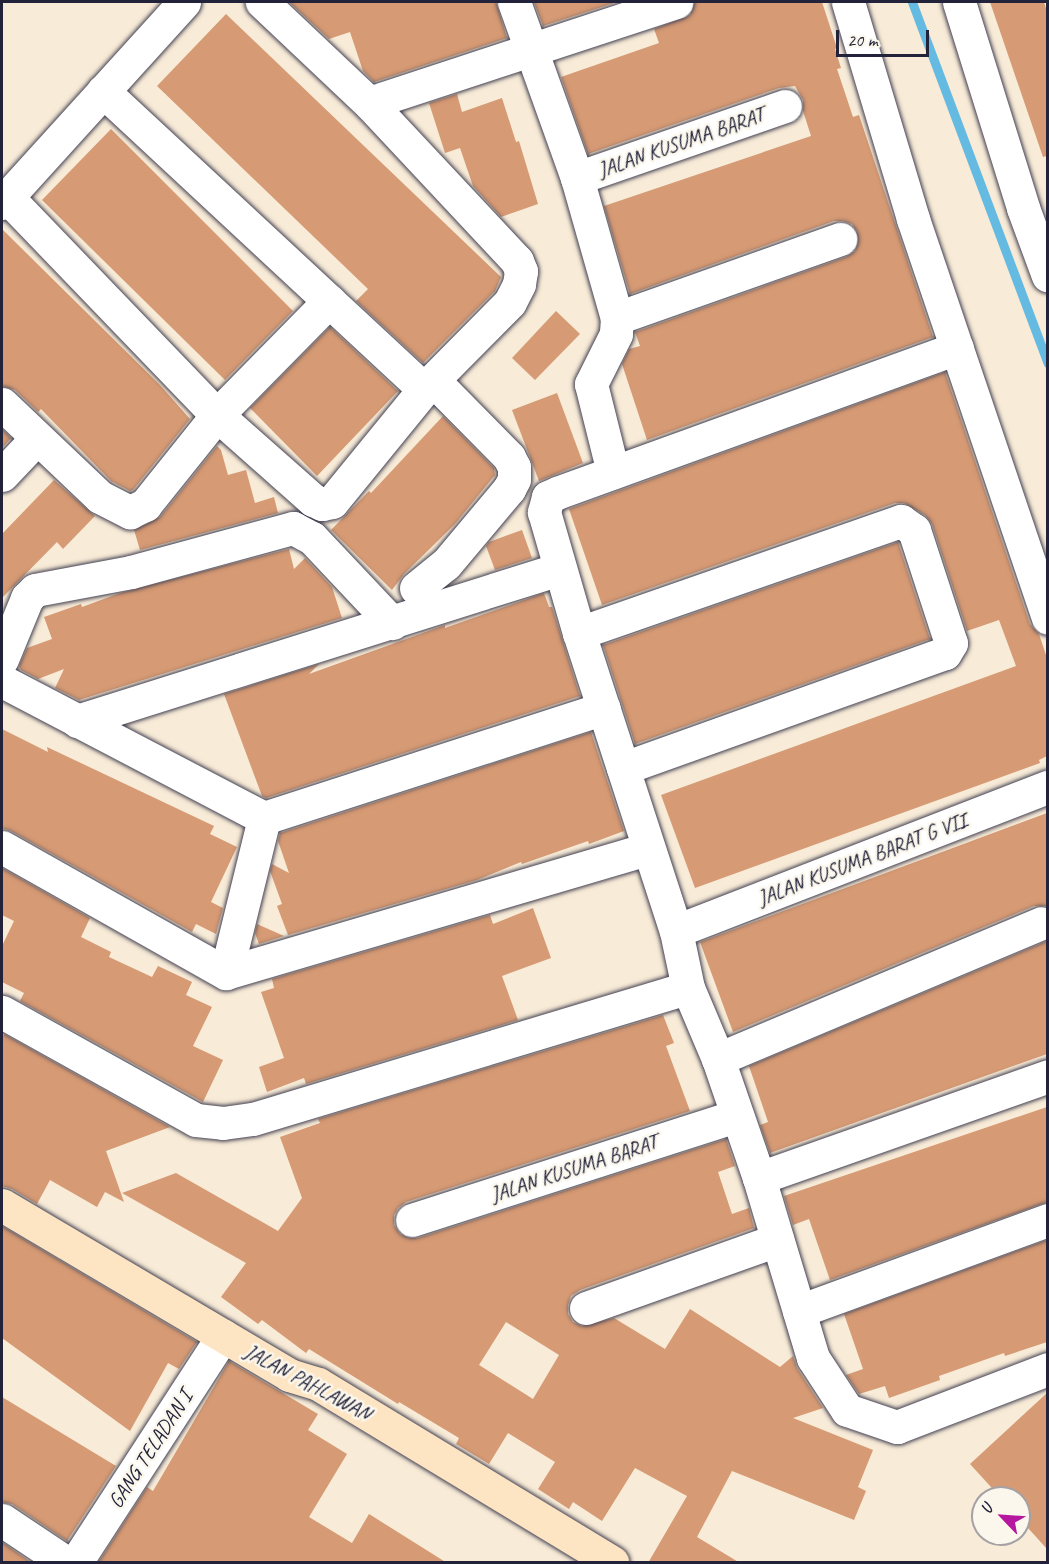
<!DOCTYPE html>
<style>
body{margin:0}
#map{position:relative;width:1049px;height:1564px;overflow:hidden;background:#f8ebd7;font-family:Caveat,sans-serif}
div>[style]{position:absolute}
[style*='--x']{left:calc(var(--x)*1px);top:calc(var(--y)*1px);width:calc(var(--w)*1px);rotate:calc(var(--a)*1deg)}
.stream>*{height:9px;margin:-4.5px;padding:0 4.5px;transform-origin:4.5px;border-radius:4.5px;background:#65bae1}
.building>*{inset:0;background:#d69a74}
.roads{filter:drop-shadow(0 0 2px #424052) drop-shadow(0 0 2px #424052)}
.street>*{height:33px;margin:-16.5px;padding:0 16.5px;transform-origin:16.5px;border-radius:16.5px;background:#fff}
.secondary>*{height:33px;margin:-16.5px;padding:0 16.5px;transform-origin:16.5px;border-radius:16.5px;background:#fde5c4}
span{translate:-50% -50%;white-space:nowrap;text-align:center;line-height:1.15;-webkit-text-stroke:5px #fbf7ec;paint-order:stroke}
.street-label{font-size:21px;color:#22223b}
.frame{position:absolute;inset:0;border:3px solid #22223b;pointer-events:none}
.north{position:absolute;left:971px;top:1486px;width:60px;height:60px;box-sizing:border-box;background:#fbf7ec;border:2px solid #a4a2a5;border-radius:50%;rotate:295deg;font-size:16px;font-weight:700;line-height:24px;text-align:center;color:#22223b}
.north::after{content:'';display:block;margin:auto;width:21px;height:27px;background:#b5179e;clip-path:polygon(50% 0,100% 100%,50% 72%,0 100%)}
.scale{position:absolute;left:836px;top:30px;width:93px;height:27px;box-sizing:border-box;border:3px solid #22223b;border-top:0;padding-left:8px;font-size:18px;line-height:21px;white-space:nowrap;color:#22223b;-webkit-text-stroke:4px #fbf7ec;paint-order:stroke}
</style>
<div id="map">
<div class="stream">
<div style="--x:912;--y:2;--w:386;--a:69.4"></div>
</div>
<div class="building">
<div style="clip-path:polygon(289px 2px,496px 2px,507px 38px,374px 82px,363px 71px,350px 32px,329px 39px)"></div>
<div style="clip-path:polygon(534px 2px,617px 2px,543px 26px)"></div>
<div style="clip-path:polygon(694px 2px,822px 2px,837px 48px,835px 49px,841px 68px,837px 69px,853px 117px,859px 115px,933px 337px,647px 440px,622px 364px,629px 349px,640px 346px,635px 332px,846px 257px,855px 251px,858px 242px,857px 232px,852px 224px,843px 221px,834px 221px,630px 294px,604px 206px,811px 136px,803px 111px,803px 100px,795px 86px,779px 88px,588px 154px,561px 77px,659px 43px,654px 29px,690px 15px)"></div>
<div style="clip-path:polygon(990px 2px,1044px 2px,1047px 12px,1047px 156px,1043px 157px)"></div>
<div style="clip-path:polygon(226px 14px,501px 277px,495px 291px,423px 363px,356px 301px,368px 289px,157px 86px)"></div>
<div style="clip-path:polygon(457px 94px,462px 112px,502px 98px,516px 142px,519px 141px,538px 204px,501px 217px,473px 186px,460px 148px,445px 153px,429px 103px)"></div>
<div style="clip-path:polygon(111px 129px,293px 311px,225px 380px,42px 200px)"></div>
<div style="clip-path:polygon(2px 229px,160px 385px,190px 419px,133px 490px,130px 491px,111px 481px,41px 409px,38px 412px,15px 390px,2px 386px)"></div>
<div style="clip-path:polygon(556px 311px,580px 334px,535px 380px,512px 358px)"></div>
<div style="clip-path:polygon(330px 327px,398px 391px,317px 476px,250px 408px)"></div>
<div style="clip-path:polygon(945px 372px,1030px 624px,1039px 634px,1047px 658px,1047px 756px,1039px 760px,1040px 763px,695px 888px,661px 795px,1016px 666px,999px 620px,967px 631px,932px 524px,925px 515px,904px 503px,895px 503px,602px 605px,569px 509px)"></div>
<div style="clip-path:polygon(557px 393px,583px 463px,539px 481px,512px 410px)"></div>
<div style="clip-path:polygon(443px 416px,494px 468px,495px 475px,455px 524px,404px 574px,392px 590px,331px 530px,369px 491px,371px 493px)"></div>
<div style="clip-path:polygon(2px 429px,11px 438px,2px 448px)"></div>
<div style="clip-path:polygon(217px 446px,221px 450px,228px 475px,246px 470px,255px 503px,274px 497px,278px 513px,140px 550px,134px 530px,160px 517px)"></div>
<div style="clip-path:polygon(54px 480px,95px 516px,63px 549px,57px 542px,2px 598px,2px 534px)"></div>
<div style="clip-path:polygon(522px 530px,532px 558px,495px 570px,486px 546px,489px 542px)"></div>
<div style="clip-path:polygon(898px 542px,930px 639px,635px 744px,603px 645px)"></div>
<div style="clip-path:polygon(289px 549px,294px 569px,305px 558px,332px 587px,342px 618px,79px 700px,55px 688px,64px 669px,38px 679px,21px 670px,19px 666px,27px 648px,52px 639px,44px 617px,81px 604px,82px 607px,120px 593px)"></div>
<div style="clip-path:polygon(544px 593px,549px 607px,552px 607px,580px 696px,266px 798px,262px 796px,224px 694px,319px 664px,309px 674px,445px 625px,445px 628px)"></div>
<div style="clip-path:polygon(2px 729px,48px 752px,47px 747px,214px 826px,210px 834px,237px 847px,211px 902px,223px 908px,216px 934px,196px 924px,192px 932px,11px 831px,2px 828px)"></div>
<div style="clip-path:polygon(591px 732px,624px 831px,589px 844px,588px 841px,522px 864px,521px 862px,477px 880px,288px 935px,277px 906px,282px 904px,270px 871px,272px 864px,289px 873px,278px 841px,280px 833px)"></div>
<div style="clip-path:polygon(1047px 813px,1047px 906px,1034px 906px,733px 1032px,700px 942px)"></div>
<div style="clip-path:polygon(2px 868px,90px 918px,81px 937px,111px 952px,109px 957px,152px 977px,158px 966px,192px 982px,186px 995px,212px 1007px,193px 1046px,223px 1060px,203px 1102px,20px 1001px,24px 993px,2px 982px,2px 946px,14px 921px,2px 915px)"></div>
<div style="clip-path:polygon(533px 908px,551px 958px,502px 976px,518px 1020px,306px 1084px,304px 1078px,267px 1092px,259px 1067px,284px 1058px,261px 992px,274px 988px,272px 979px,490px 915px,493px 924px)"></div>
<div style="clip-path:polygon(257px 924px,284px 936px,259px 944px,255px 933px)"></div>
<div style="clip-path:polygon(1047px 941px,1047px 1054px,770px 1153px,760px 1125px,768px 1122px,749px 1066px)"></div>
<div style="clip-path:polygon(evenodd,663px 1015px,674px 1043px,666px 1046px,690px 1111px,406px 1202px,398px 1208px,394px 1215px,394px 1225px,400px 1234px,409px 1238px,418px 1238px,726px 1139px,735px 1166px,718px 1172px,732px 1214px,749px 1208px,754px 1228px,580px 1290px,571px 1296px,568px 1305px,568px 1314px,573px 1322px,582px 1326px,614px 1318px,665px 1349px,690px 1309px,780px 1367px,793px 1356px,797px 1368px,823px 1408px,793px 1418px,873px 1450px,858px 1487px,866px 1491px,854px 1520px,732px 1471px,697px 1537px,740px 1563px,648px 1563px,687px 1496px,635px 1468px,602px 1521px,573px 1502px,569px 1509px,538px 1489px,555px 1462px,508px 1433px,489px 1464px,456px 1444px,459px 1438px,399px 1402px,398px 1404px,309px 1349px,306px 1353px,262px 1320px,258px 1324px,221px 1297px,246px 1263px,122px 1193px,176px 1173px,278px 1231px,302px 1198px,280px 1137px,320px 1123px,318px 1119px,663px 1015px,506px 1322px,559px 1355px,533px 1399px,479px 1365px,506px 1322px)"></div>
<div style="clip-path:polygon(4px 1034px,170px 1127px,106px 1151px,124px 1202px,105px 1192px,97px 1207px,50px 1180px,37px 1204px,12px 1189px,2px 1186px,2px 1039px)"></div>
<div style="clip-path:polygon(1047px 1107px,1047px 1202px,830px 1280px,809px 1219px,793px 1225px,784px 1196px)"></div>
<div style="clip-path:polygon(2px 1226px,197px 1342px,179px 1369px,168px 1363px,130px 1431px,2px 1338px)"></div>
<div style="clip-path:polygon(1047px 1240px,1047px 1342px,1005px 1356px,1004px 1353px,939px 1376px,940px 1380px,889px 1398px,885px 1386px,859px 1394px,846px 1375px,863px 1369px,844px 1314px)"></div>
<div style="clip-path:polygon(229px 1361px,318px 1414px,308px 1430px,347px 1454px,309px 1517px,352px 1543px,369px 1514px,447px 1563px,98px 1563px,147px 1487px,153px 1491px)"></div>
<div style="clip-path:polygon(1047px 1393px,1047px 1549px,1019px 1518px,1019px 1498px,1001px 1498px,970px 1464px)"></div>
<div style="clip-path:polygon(2px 1397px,116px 1466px,67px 1541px,12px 1504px,2px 1502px)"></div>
<div style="clip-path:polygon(2px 1542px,32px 1563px,2px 1563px)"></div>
</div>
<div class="roads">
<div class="street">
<div style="--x:514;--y:2;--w:187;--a:70.3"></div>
<div style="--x:577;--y:178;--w:146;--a:74.1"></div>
<div style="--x:617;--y:318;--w:16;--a:94"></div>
<div style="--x:616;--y:334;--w:56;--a:116.6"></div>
<div style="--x:591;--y:384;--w:91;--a:76"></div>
<div style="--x:848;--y:2;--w:227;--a:73.3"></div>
<div style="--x:913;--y:219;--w:421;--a:71.3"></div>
<div style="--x:959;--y:2;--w:216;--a:72.7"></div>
<div style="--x:1023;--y:208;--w:72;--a:69.8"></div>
<div style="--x:103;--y:91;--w:438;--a:42.9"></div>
<div style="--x:381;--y:99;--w:311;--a:-18.2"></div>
<div style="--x:577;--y:178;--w:220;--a:-19.1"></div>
<div style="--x:7;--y:197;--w:303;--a:46.1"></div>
<div style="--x:217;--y:415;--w:128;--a:41.5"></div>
<div style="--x:313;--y:500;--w:10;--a:24"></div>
<div style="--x:322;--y:504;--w:10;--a:-11"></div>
<div style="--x:332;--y:502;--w:146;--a:-50.8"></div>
<div style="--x:424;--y:389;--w:122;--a:-45.3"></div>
<div style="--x:510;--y:302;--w:20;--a:-63"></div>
<div style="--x:519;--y:284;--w:13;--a:-81"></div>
<div style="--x:521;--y:271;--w:11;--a:-112"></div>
<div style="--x:517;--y:261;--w:215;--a:-133.1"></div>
<div style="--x:370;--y:104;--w:149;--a:-136.6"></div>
<div style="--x:2;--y:203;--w:271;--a:-47.8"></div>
<div style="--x:617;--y:318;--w:237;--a:-19.5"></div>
<div style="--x:957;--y:348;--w:425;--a:160.1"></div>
<div style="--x:557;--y:493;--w:10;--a:156"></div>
<div style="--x:548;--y:497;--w:16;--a:105"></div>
<div style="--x:544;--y:512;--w:126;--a:73.9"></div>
<div style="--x:579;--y:633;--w:313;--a:72"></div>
<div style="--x:676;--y:931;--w:58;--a:78.1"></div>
<div style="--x:688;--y:988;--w:77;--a:67.1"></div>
<div style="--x:718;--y:1059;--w:126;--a:71"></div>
<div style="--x:759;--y:1178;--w:188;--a:73.3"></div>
<div style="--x:813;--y:1358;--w:62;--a:56.8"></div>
<div style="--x:847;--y:1410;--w:53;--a:18.8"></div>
<div style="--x:897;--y:1427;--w:162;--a:-21"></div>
<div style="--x:2;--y:404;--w:135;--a:43.5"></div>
<div style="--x:100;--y:497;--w:34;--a:27"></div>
<div style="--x:130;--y:512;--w:17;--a:-25"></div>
<div style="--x:145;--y:505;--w:115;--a:-51.3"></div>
<div style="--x:217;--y:415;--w:160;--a:-45.5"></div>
<div style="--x:2;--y:475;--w:51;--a:-46.6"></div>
<div style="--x:416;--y:588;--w:38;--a:-39"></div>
<div style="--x:446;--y:564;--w:98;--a:-50"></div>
<div style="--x:509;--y:489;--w:11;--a:-63"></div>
<div style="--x:514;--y:479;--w:12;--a:-90"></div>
<div style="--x:514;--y:467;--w:11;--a:-117"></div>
<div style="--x:509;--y:457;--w:108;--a:-134.6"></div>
<div style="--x:579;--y:633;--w:341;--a:-19.2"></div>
<div style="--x:901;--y:521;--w:16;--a:35"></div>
<div style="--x:914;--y:530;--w:119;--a:71.9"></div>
<div style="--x:951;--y:643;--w:12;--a:121"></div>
<div style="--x:945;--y:653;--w:342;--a:160.3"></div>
<div style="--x:2;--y:659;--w:66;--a:-67.7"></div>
<div style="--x:27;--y:598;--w:11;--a:-45"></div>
<div style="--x:35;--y:590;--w:98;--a:-10.6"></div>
<div style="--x:131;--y:572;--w:168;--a:-15.2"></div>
<div style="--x:293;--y:528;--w:21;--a:28"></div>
<div style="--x:312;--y:538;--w:117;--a:46.7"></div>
<div style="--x:2;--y:681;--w:296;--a:27.6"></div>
<div style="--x:264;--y:818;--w:357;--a:-17.9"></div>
<div style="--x:77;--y:721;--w:505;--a:-17.5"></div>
<div style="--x:2;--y:847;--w:257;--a:29.4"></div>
<div style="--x:676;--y:931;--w:399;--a:-21.2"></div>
<div style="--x:226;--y:973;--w:440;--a:-16.4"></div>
<div style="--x:226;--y:973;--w:160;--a:-76.2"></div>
<div style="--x:2;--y:1012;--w:222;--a:29.1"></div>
<div style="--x:196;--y:1120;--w:27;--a:6"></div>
<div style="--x:223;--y:1123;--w:30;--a:-8"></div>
<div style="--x:253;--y:1119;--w:454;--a:-16.8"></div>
<div style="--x:718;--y:1059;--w:350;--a:-22.8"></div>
<div style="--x:759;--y:1178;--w:306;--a:-19.4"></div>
<div style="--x:412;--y:1220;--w:340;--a:-17.8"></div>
<div style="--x:586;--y:1308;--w:203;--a:-19.6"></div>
<div style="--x:799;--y:1311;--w:265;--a:-20.1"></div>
<div style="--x:2;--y:1520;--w:76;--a:33.7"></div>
<div style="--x:76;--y:1562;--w:270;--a:-57"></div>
</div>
<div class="secondary">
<div style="--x:2;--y:1205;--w:334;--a:30.6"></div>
<div style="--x:289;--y:1375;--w:30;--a:17"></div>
<div style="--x:318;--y:1384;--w:344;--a:31.2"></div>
</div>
</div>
<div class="street-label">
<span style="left:681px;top:142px;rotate:-19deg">JALAN KUSUMA BARAT</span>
<span style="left:862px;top:859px;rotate:-21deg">JALAN KUSUMA BARAT G VII</span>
<span style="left:574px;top:1168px;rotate:-18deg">JALAN KUSUMA BARAT</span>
<span style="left:308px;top:1382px;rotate:28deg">JALAN PAHLAWAN</span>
<span style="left:150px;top:1449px;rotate:-57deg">GANG TELADAN I</span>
</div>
<div class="frame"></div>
<div class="north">U</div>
<div class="scale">20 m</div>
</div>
